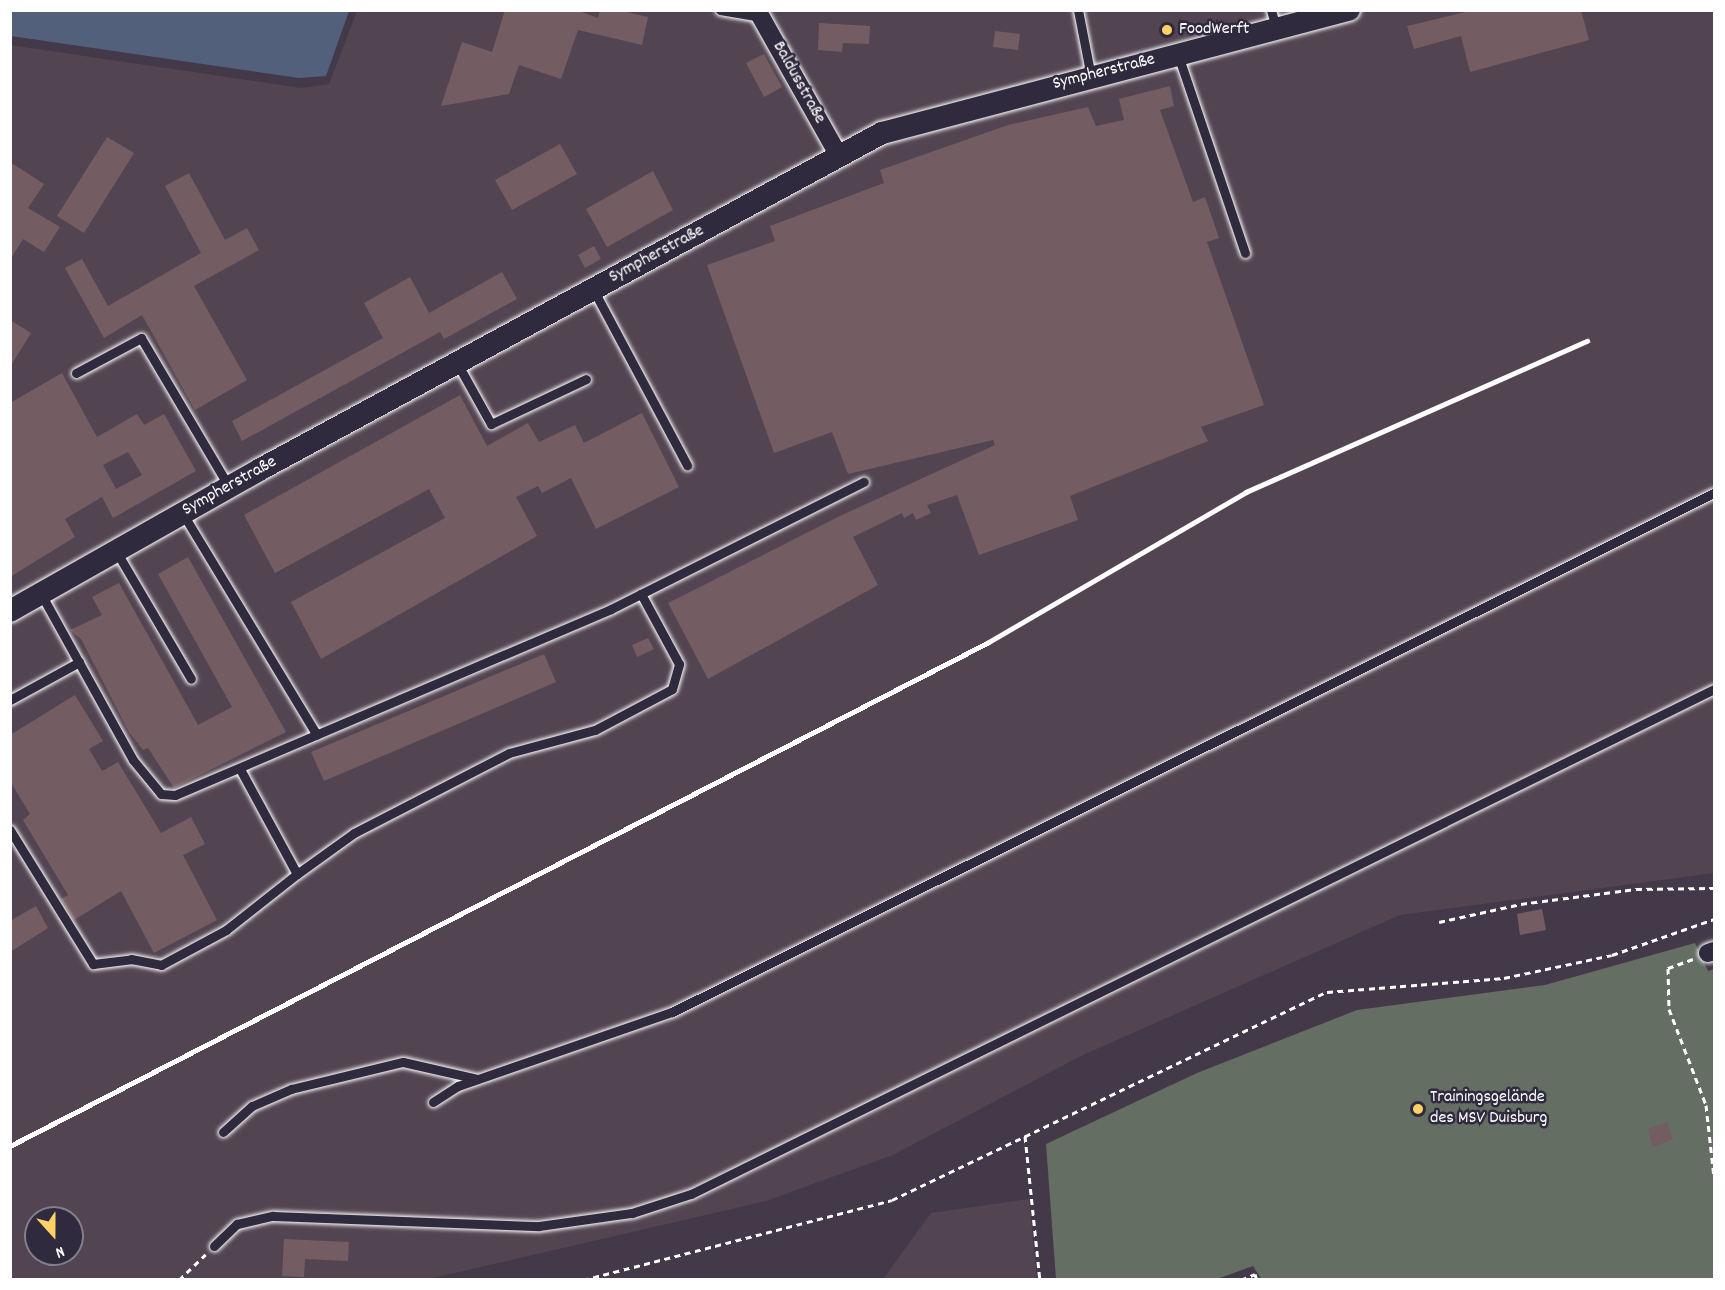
<!DOCTYPE html>
<meta charset="utf-8">
<style>
body{margin:0}
#map{position:relative;width:1725px;height:1290px;overflow:hidden;background:#443948;font-family:Dekko,sans-serif}
div>[style]{position:absolute}
[style*='--x']{left:calc(var(--x)*1px);top:calc(var(--y)*1px);width:calc(var(--w)*1px);rotate:calc(var(--a)*1deg)}
.built>*{inset:0;background:#524450}
.green>*{inset:0;background:#646e62}
.water>*{inset:0;background:#53607c}
.building>*{inset:0;background:#745d62}
.path>*{height:3px;margin-top:-1.5px;transform-origin:0;background:repeating-linear-gradient(90deg,#fff 0 6px,transparent 0 10.5px)}
.roads{filter:drop-shadow(0 0 2px #fff) drop-shadow(0 0 2px #fff)}
.service>*{height:9px;margin:-4.5px;padding:0 4.5px;transform-origin:4.5px;border-radius:4.5px;background:#2f2a3d}
.minor>*{height:18px;margin:-9px;padding:0 9px;transform-origin:9px;border-radius:9px;background:#2f2a3d}
.tertiary>*{height:22px;margin:-11px;padding:0 11px;transform-origin:11px;border-radius:11px;background:#2f2a3d}
.rail>*{height:4.5px;margin:-2.25px;padding:0 2.25px;transform-origin:2.25px;border-radius:2.25px;background:#fff}
.dots>*{width:16px;height:16px;translate:-50% -50%;box-sizing:border-box;border:3px solid #2f2a3d;border-radius:50%}
span{translate:-50% -50%;white-space:nowrap;text-align:center;line-height:1.15;-webkit-text-stroke:5px #2f2a3d;paint-order:stroke}
.poi-label{font-size:18px;color:#fff}
.left{translate:0 -50%;text-align:left}
.street-label{font-size:18px;color:#fff}
.frame{position:absolute;inset:0;border:12px solid #fff;pointer-events:none}
.north{position:absolute;left:24px;top:1206px;width:60px;height:60px;box-sizing:border-box;background:#2f2a3d;border:2px solid #827f8b;border-radius:50%;rotate:159deg;font-size:16px;font-weight:700;line-height:24px;text-align:center;color:#fff}
.north::after{content:'';display:block;margin:auto;width:21px;height:27px;background:#ffd166;clip-path:polygon(50% 0,100% 100%,50% 72%,0 100%)}
</style>
<div id="map">
<div class="built">
<div style="clip-path:polygon(evenodd,357px 11px,1714px 11px,1714px 873px,1400px 915px,1083px 1055px,893px 1155px,766px 1201px,429px 1279px,11px 1279px,10px 45px,301px 88px,329px 84px,357px 11px,36px 1218px,72px 1218px,72px 1254px,36px 1254px,36px 1218px)"></div>
<div style="clip-path:polygon(1029px 1199px,1037px 1279px,883px 1279px,931px 1213px)"></div>
</div>
<div class="green">
<div style="clip-path:polygon(1695px 943px,1708px 971px,1714px 969px,1714px 1279px,1262px 1280px,1253px 1266px,1217px 1279px,1056px 1279px,1046px 1144px,1197px 1073px,1357px 1010px,1545px 985px)"></div>
</div>
<div class="water">
<div style="clip-path:polygon(11px 10px,349px 10px,349px 11px,326px 76px,299px 78px,11px 36px)"></div>
</div>
<div class="building">
<div style="clip-path:polygon(505px 10px,576px 10px,598px 18px,600px 10px,618px 10px,648px 17px,642px 45px,578px 30px,561px 79px,519px 65px,509px 94px,441px 106px,462px 42px,492px 52px)"></div>
<div style="clip-path:polygon(1474px 10px,1581px 10px,1589px 40px,1470px 72px,1461px 36px,1414px 49px,1407px 26px)"></div>
<div style="clip-path:polygon(819px 23px,870px 26px,869px 44px,843px 43px,842px 52px,818px 50px)"></div>
<div style="clip-path:polygon(995px 31px,1020px 34px,1018px 50px,993px 47px)"></div>
<div style="clip-path:polygon(764px 54px,782px 87px,764px 97px,746px 63px)"></div>
<div style="clip-path:polygon(1170px 86px,1174px 106px,1160px 110px,1193px 202px,1205px 197px,1219px 238px,1207px 242px,1264px 405px,1201px 427px,1208px 441px,1070px 496px,1078px 520px,979px 555px,957px 495px,927px 505px,931px 513px,916px 520px,913px 513px,904px 518px,902px 513px,853px 537px,878px 585px,708px 679px,668px 603px,842px 515px,995px 445px,993px 440px,848px 474px,832px 432px,774px 453px,707px 265px,775px 241px,770px 226px,884px 183px,880px 170px,1008px 125px,1088px 107px,1096px 126px,1124px 120px,1119px 99px)"></div>
<div style="clip-path:polygon(107px 137px,134px 153px,84px 233px,57px 216px)"></div>
<div style="clip-path:polygon(560px 144px,577px 174px,512px 210px,495px 180px)"></div>
<div style="clip-path:polygon(10px 162px,44px 184px,28px 208px,60px 227px,44px 252px,23px 239px,10px 260px)"></div>
<div style="clip-path:polygon(653px 171px,673px 210px,607px 247px,586px 209px)"></div>
<div style="clip-path:polygon(189px 173px,225px 240px,247px 228px,259px 250px,194px 286px,247px 380px,195px 410px,142px 315px,104px 338px,65px 268px,82px 259px,108px 306px,201px 253px,165px 186px)"></div>
<div style="clip-path:polygon(594px 246px,601px 259px,585px 268px,578px 255px)"></div>
<div style="clip-path:polygon(502px 272px,517px 299px,444px 339px,440px 332px,242px 441px,232px 421px,383px 338px,364px 303px,410px 277px,429px 313px)"></div>
<div style="clip-path:polygon(10px 320px,31px 333px,10px 367px)"></div>
<div style="clip-path:polygon(evenodd,62px 373px,97px 437px,137px 414px,144px 425px,164px 414px,196px 471px,113px 518px,102px 497px,65px 519px,75px 537px,10px 577px,10px 403px,62px 373px,128px 452px,142px 475px,116px 489px,103px 465px,128px 452px)"></div>
<div style="clip-path:polygon(460px 395px,487px 446px,528px 423px,539px 442px,575px 425px,584px 443px,642px 413px,679px 487px,596px 529px,571px 478px,542px 493px,538px 486px,516px 497px,537px 536px,321px 659px,291px 602px,445px 518px,429px 489px,275px 573px,244px 515px)"></div>
<div style="clip-path:polygon(188px 557px,286px 732px,174px 788px,148px 748px,143px 750px,129px 732px,81px 639px,70px 630px,102px 615px,92px 597px,119px 583px,198px 725px,232px 707px,158px 574px)"></div>
<div style="clip-path:polygon(648px 638px,654px 649px,637px 657px,632px 645px)"></div>
<div style="clip-path:polygon(544px 654px,556px 682px,324px 781px,311px 752px)"></div>
<div style="clip-path:polygon(75px 695px,103px 741px,89px 749px,102px 771px,118px 762px,161px 833px,191px 817px,205px 844px,183px 855px,217px 920px,154px 953px,121px 891px,74px 920px,61px 899px,68px 895px,23px 820px,30px 814px,10px 781px,10px 735px)"></div>
<div style="clip-path:polygon(36px 906px,48px 928px,10px 952px,10px 921px)"></div>
<div style="clip-path:polygon(1542px 909px,1546px 930px,1520px 935px,1517px 914px)"></div>
<div style="clip-path:polygon(1667px 1122px,1673px 1139px,1653px 1147px,1648px 1129px)"></div>
<div style="clip-path:polygon(284px 1239px,349px 1242px,348px 1261px,305px 1259px,304px 1277px,282px 1276px)"></div>
</div>
<div class="path">
<div style="--x:1439;--y:922;--w:84;--a:-12.4"></div>
<div style="--x:1521;--y:904;--w:116;--a:-7.4"></div>
<div style="--x:1636;--y:889;--w:78;--a:-0.7"></div>
<div style="--x:1693;--y:959;--w:27;--a:160"></div>
<div style="--x:1668;--y:968;--w:41;--a:88.6"></div>
<div style="--x:1669;--y:1009;--w:103;--a:68.9"></div>
<div style="--x:1706;--y:1105;--w:73;--a:83.7"></div>
<div style="--x:1025;--y:1136;--w:145;--a:84.1"></div>
<div style="--x:179;--y:1280;--w:37;--a:-44"></div>
<div style="--x:583;--y:1280;--w:319;--a:-14.5"></div>
<div style="--x:892;--y:1200;--w:482;--a:-25.6"></div>
<div style="--x:1327;--y:992;--w:178;--a:-4.5"></div>
<div style="--x:1504;--y:978;--w:110;--a:-12"></div>
<div style="--x:1612;--y:955;--w:108;--a:-19.4"></div>
<div style="--x:1241;--y:1280;--w:15;--a:-23"></div>
<div style="--x:1255;--y:1274;--w:6;--a:72"></div>
</div>
<div class="roads">
<div class="service">
<div style="--x:720;--y:10;--w:42;--a:9.7"></div>
<div style="--x:1078;--y:10;--w:68;--a:79"></div>
<div style="--x:1271;--y:10;--w:19;--a:74"></div>
<div style="--x:1178;--y:55;--w:209;--a:71.3"></div>
<div style="--x:593;--y:289;--w:200;--a:61.9"></div>
<div style="--x:457;--y:363;--w:70;--a:60.9"></div>
<div style="--x:491;--y:424;--w:105;--a:-25.3"></div>
<div style="--x:76;--y:373;--w:74;--a:-28.3"></div>
<div style="--x:141;--y:338;--w:173;--a:59.4"></div>
<div style="--x:183;--y:514;--w:258;--a:58.8"></div>
<div style="--x:116;--y:551;--w:148;--a:59.6"></div>
<div style="--x:41;--y:594;--w:190;--a:61"></div>
<div style="--x:133;--y:760;--w:44;--a:50.5"></div>
<div style="--x:161;--y:794;--w:14;--a:4"></div>
<div style="--x:175;--y:795;--w:474;--a:-23.1"></div>
<div style="--x:611;--y:609;--w:283;--a:-26.7"></div>
<div style="--x:10;--y:700;--w:79;--a:-28.8"></div>
<div style="--x:10;--y:830;--w:158;--a:58.2"></div>
<div style="--x:93;--y:964;--w:38;--a:-7"></div>
<div style="--x:131;--y:959;--w:31;--a:11"></div>
<div style="--x:161;--y:965;--w:74;--a:-28.3"></div>
<div style="--x:226;--y:930;--w:90;--a:-38.3"></div>
<div style="--x:297;--y:874;--w:119;--a:-118.5"></div>
<div style="--x:297;--y:874;--w:70;--a:-35.7"></div>
<div style="--x:354;--y:833;--w:174;--a:-27.3"></div>
<div style="--x:509;--y:753;--w:89;--a:-15"></div>
<div style="--x:595;--y:730;--w:87;--a:-28"></div>
<div style="--x:672;--y:689;--w:26;--a:-74"></div>
<div style="--x:679;--y:664;--w:80;--a:-118.5"></div>
<div style="--x:433;--y:1102;--w:30;--a:-33"></div>
<div style="--x:458;--y:1086;--w:226;--a:-19.1"></div>
<div style="--x:672;--y:1012;--w:1164;--a:-26.48"></div>
<div style="--x:223;--y:1132;--w:39;--a:-42"></div>
<div style="--x:252;--y:1106;--w:43;--a:-23.6"></div>
<div style="--x:291;--y:1089;--w:115;--a:-13.6"></div>
<div style="--x:403;--y:1062;--w:76;--a:12.9"></div>
<div style="--x:214;--y:1246;--w:32;--a:-44"></div>
<div style="--x:237;--y:1224;--w:37;--a:-13"></div>
<div style="--x:273;--y:1216;--w:266;--a:2.2"></div>
<div style="--x:539;--y:1226;--w:94;--a:-8"></div>
<div style="--x:632;--y:1213;--w:62;--a:-17.9"></div>
<div style="--x:691;--y:1194;--w:1141;--a:-26.27"></div>
</div>
<div class="minor">
<div style="--x:757;--y:10;--w:167;--a:60.7"></div>
<div style="--x:1708;--y:953;--w:6;--a:-18"></div>
</div>
<div class="tertiary">
<div style="--x:10;--y:611;--w:286;--a:-29.5"></div>
<div style="--x:259;--y:470;--w:708;--a:-28.41"></div>
<div style="--x:882;--y:133;--w:483;--a:-14.8"></div>
</div>
</div>
<div class="rail">
<div style="--x:10;--y:1146;--w:1099;--a:-27.24"></div>
<div style="--x:987;--y:643;--w:300;--a:-30.2"></div>
<div style="--x:1246;--y:492;--w:373;--a:-23.9"></div>
</div>
<div class="dots">
<div style="left:1167px;top:30px;background:#ffd166"></div>
<div style="left:1418px;top:1109px;background:#ffd166"></div>
</div>
<div class="poi-label">
<span class="left" style="left:1179px;top:30px">FoodWerft</span>
<span class="left" style="left:1430px;top:1109px">Trainingsgelände<br>des MSV Duisburg</span>
</div>
<div class="street-label">
<span style="left:1104px;top:73px;rotate:-14deg">Sympherstraße</span>
<span style="left:798px;top:83px;rotate:61deg">Baldusstraße</span>
<span style="left:657px;top:255px;rotate:-28deg">Sympherstraße</span>
<span style="left:230px;top:487px;rotate:-29deg">Sympherstraße</span>
</div>
<div class="frame"></div>
<div class="north">N</div>
</div>
